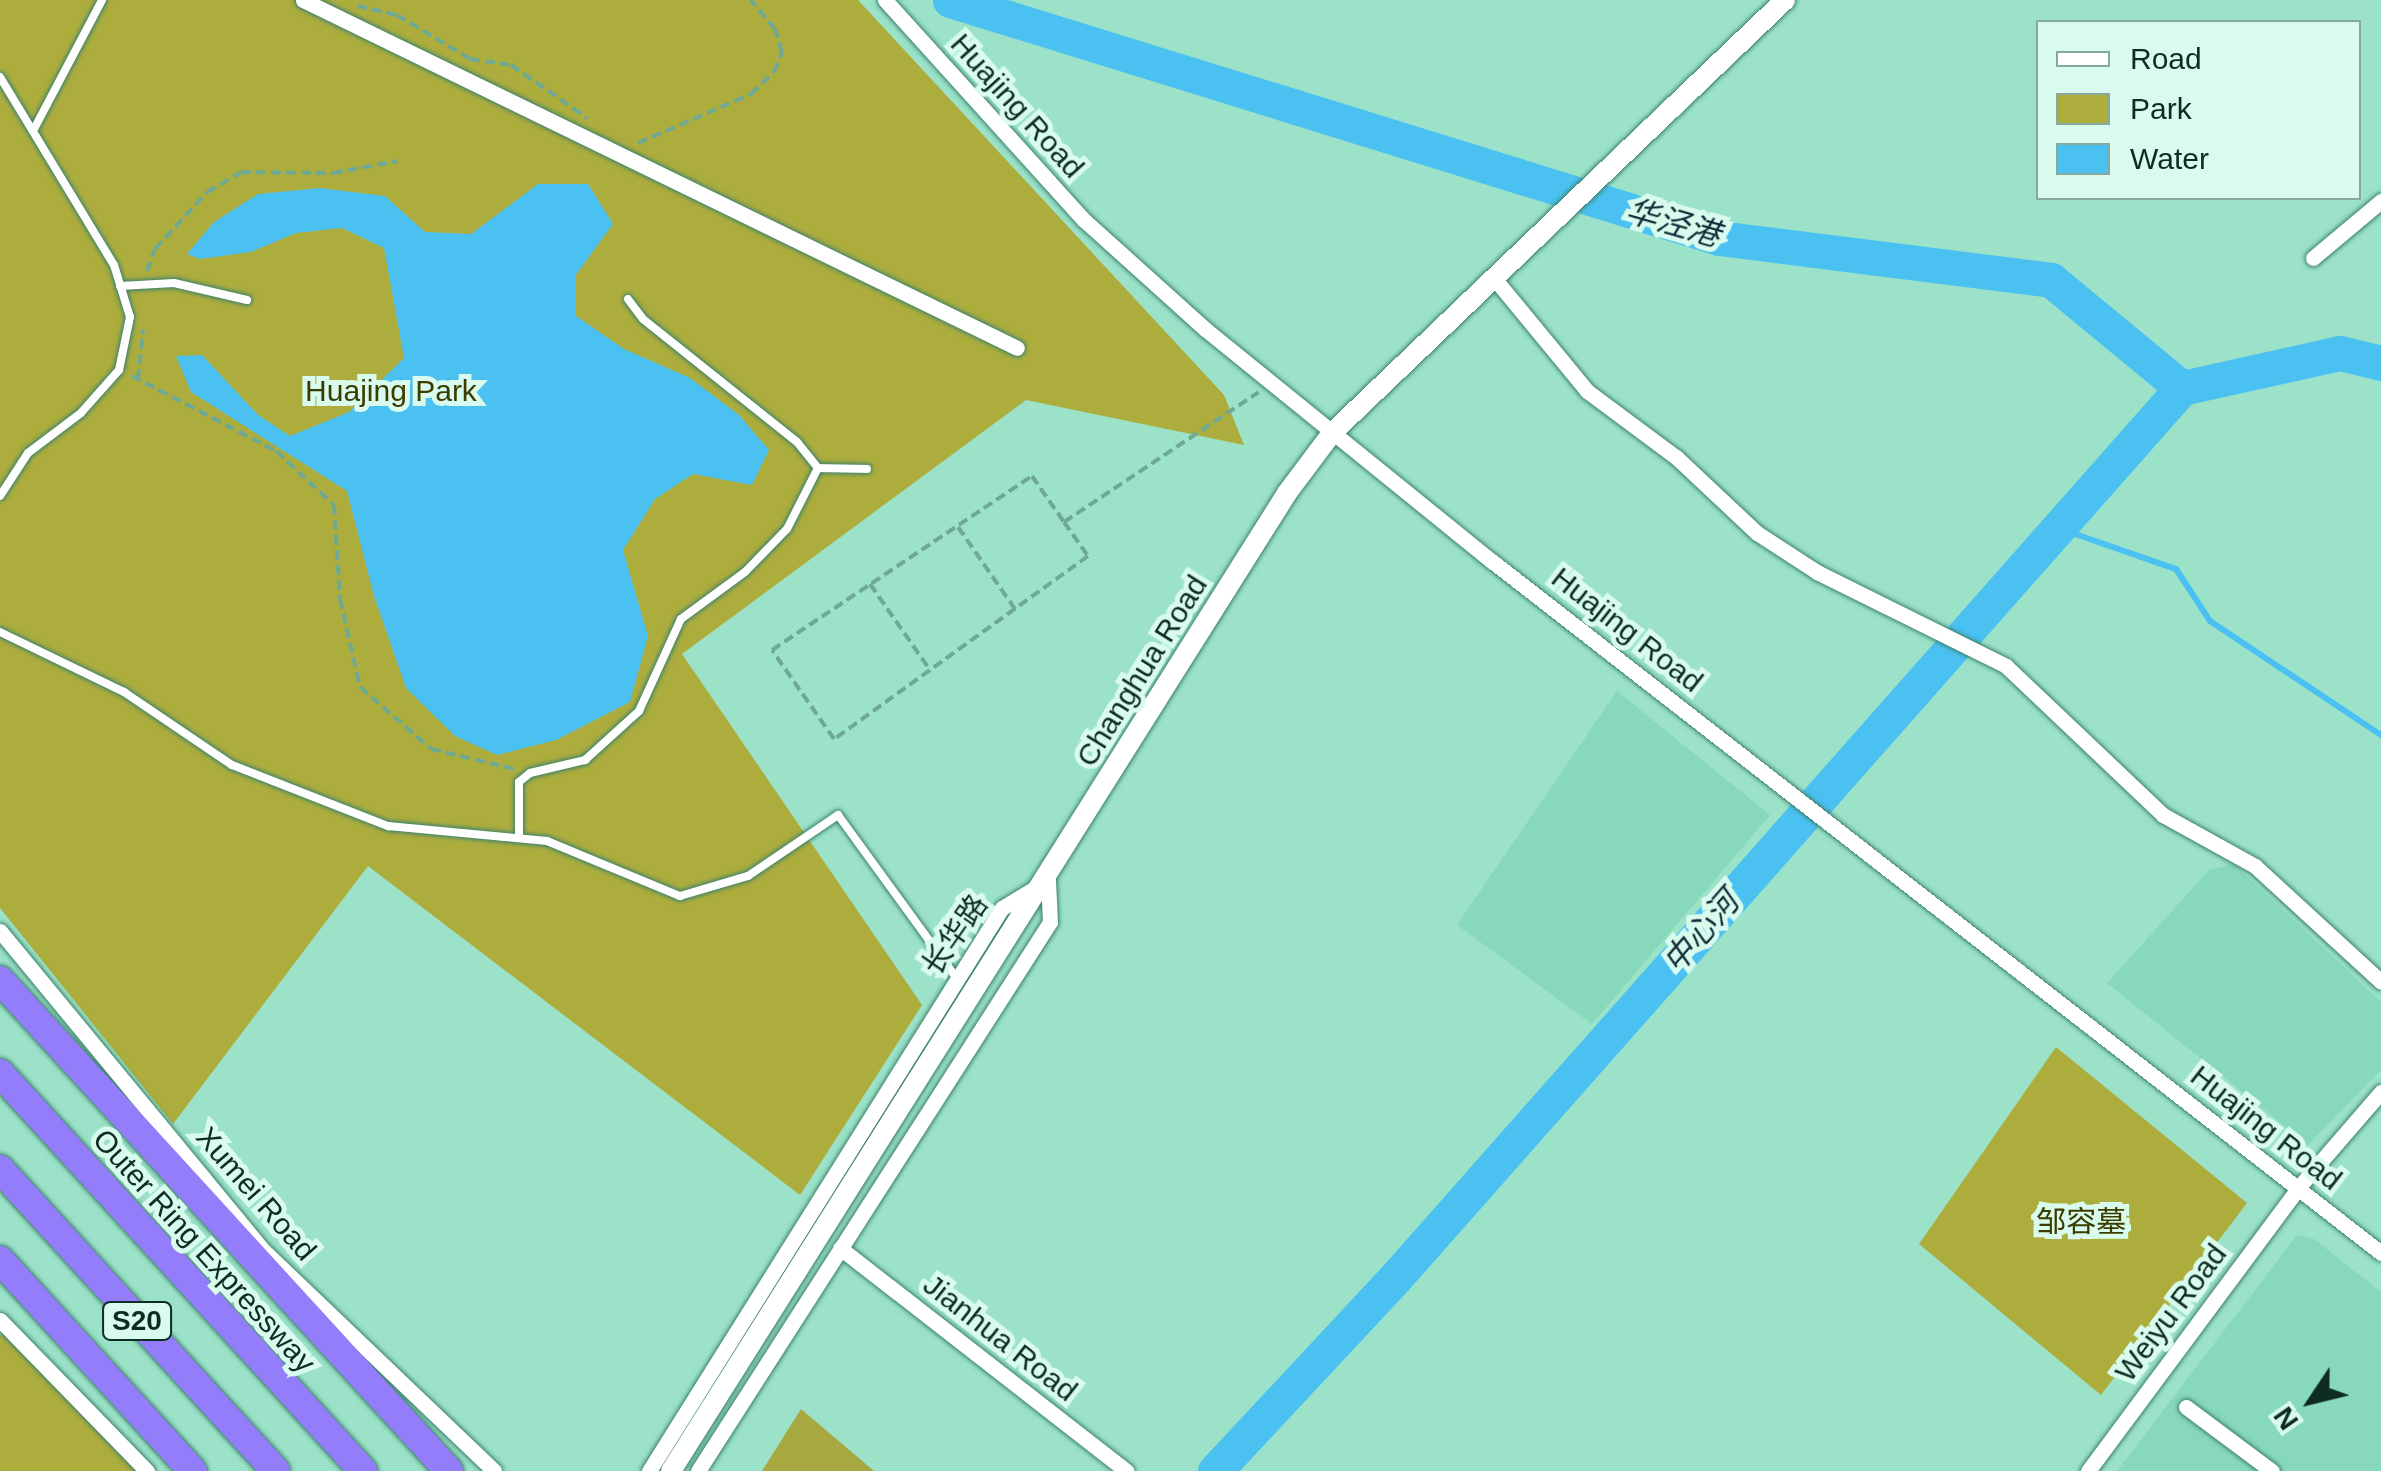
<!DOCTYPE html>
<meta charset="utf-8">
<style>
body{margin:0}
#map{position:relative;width:2381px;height:1471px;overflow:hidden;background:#9be2c8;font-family:Helvetica,"Noto Sans SC",sans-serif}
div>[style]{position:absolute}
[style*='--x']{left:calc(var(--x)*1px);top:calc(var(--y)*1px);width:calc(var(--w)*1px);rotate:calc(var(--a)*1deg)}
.built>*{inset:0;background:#88d8bc}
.green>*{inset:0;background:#adad3e}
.forest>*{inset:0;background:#a8a841}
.water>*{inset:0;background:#4bc1f2}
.stream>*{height:6px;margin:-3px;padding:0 3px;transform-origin:3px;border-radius:3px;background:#4bc1f2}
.river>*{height:35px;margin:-17.5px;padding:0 17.5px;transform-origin:17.5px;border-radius:17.5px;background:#4bc1f2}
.path>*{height:4px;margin-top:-2px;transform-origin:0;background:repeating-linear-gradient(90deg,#6fa994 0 10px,transparent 0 15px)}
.roads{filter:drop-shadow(0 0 2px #3c826b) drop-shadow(0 0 2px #3c826b)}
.service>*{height:8px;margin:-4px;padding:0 4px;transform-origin:4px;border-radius:4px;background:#fff}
.minor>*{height:15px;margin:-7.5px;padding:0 7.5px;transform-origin:7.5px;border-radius:7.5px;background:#fff}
.tertiary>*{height:20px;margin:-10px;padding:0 10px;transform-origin:10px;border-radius:10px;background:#fff}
.motorway>*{height:28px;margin:-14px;padding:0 14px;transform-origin:14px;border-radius:14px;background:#947dfa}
span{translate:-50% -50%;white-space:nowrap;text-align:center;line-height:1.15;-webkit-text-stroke:10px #d8fbed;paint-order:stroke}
.shield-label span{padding:2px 8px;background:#d8fbed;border:2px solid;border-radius:8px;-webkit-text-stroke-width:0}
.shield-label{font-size:28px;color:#0e2c22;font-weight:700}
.street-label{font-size:30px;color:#0e2c22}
.park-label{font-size:30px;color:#3c3c00}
.water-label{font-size:32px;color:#132c38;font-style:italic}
.legend{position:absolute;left:2036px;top:20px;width:325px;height:180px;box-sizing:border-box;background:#d8fbed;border:2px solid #87a89c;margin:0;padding:12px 18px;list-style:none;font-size:30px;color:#0e2c22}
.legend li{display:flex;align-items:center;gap:20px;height:50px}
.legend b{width:50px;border:2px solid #87a89c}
.north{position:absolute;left:2261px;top:1351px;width:100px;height:100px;-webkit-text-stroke:8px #d8fbed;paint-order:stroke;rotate:235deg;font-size:28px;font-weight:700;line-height:40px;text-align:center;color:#0e2c22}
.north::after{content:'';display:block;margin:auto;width:35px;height:45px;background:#0e2c22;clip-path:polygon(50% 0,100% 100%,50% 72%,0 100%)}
</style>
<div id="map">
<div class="built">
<div style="clip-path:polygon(1617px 691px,1770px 815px,1592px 1024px,1457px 925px)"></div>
<div style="clip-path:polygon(2234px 864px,2381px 1002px,2381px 1070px,2308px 1145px,2107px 983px,2209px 870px)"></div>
<div style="clip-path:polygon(2297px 1235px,2314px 1239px,2381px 1292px,2381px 1471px,2117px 1471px)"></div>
</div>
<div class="green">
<div style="clip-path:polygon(0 0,858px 0,1224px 395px,1244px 445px,1026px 400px,682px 654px,922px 1005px,800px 1195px,368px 866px,173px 1124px,0 908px)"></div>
<div style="clip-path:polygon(2056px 1047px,2247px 1203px,2101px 1395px,1919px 1244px)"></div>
<div style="clip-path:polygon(7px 1329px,147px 1471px,0 1471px,0 1336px)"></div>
</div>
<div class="forest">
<div style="clip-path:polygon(801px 1409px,874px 1471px,762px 1471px)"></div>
</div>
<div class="water">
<div style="clip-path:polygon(538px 184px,588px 184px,613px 224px,575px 276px,576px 316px,624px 349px,690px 378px,739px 415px,769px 450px,752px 485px,693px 474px,655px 499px,623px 550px,648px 636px,630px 702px,556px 740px,497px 755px,455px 736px,406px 688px,374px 596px,347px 491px,191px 392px,176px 356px,202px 355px,258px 415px,290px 436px,349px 412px,404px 358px,384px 248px,342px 228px,296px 233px,251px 252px,200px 259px,187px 254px,214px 222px,258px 194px,320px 188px,385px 196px,425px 232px,471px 234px)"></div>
</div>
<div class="stream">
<div style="--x:2058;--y:528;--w:125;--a:19.2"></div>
<div style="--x:2176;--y:569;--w:62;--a:56.8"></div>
<div style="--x:2210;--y:621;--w:206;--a:33.7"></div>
</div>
<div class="river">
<div style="--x:950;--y:0;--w:805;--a:17.2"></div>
<div style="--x:1719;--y:238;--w:335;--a:7.2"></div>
<div style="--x:2051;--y:280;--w:170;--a:39.5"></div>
<div style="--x:2182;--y:388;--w:162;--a:-12.5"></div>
<div style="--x:2340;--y:353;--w:42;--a:13.7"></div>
<div style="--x:1215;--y:1471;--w:265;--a:-47"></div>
<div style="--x:1396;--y:1277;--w:1187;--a:-48.52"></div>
</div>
<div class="path">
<div style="--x:357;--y:6;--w:41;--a:12.7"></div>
<div style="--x:397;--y:15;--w:85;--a:31.1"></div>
<div style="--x:470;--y:59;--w:41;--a:8.3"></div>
<div style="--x:511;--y:65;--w:93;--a:34.9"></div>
<div style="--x:638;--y:143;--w:123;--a:-23.4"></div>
<div style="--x:751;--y:94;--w:32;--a:-44"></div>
<div style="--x:774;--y:72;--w:22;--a:-68"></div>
<div style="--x:782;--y:52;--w:24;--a:-107"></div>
<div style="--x:775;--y:29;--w:38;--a:-130"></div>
<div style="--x:147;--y:271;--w:23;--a:-70"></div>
<div style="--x:155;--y:249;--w:77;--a:-47.6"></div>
<div style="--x:207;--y:192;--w:39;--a:-30"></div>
<div style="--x:241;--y:172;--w:92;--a:0.6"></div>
<div style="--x:333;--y:173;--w:66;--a:-10.5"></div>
<div style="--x:132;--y:376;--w:162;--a:27.5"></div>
<div style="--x:276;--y:451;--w:79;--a:43"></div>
<div style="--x:334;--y:505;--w:94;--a:86.3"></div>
<div style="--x:340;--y:599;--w:90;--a:77.2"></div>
<div style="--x:360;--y:687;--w:94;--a:41.1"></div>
<div style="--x:431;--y:749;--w:85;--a:13.5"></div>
<div style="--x:138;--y:379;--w:50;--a:-84.3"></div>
<div style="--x:1064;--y:522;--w:42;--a:54.8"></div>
<div style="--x:1088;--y:556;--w:313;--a:144.2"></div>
<div style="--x:834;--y:739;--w:108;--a:-124.9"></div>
<div style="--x:772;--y:650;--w:313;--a:-33.8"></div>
<div style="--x:1032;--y:476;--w:56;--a:55.2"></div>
<div style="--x:1064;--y:522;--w:234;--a:-33.7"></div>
<div style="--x:958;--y:527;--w:100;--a:55.2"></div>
<div style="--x:870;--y:584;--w:105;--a:55.1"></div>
</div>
<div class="roads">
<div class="service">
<div style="--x:0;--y:77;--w:220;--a:58.8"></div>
<div style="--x:114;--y:265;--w:54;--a:72.9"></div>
<div style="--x:130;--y:317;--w:54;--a:101.7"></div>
<div style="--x:119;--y:370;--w:57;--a:131.5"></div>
<div style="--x:81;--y:413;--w:66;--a:143"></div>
<div style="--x:28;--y:453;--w:51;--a:123.1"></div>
<div style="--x:33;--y:131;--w:148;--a:-62.2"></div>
<div style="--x:120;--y:286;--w:54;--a:-3.2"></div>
<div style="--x:174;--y:283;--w:75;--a:13.1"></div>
<div style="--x:818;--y:468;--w:49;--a:1.2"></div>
<div style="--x:0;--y:632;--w:138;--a:25.8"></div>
<div style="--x:124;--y:692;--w:130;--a:34.1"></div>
<div style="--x:232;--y:765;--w:168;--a:21.4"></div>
<div style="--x:388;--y:826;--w:160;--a:5.4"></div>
<div style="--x:547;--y:841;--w:144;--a:22.5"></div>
<div style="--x:680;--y:896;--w:71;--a:-16.4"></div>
<div style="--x:748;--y:876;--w:109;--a:-34.1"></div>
<div style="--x:838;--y:815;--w:203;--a:54"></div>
<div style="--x:519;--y:838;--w:56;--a:-90"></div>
<div style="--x:519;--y:782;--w:14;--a:-39"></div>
<div style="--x:530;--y:773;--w:57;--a:-13.3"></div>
<div style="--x:585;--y:760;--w:73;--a:-42.2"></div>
<div style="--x:639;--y:711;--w:101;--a:-65.5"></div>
<div style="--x:681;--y:619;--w:79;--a:-36.3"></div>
<div style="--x:745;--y:572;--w:60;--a:-45.7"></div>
<div style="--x:787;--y:529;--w:68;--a:-63.1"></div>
<div style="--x:818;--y:468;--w:33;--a:-129"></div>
<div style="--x:797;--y:442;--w:197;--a:-141.4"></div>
<div style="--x:643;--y:319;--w:25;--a:-127"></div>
</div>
<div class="minor">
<div style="--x:303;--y:0;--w:794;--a:25.98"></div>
<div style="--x:885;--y:0;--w:297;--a:47.9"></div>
<div style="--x:1084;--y:220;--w:163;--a:42"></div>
<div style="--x:1205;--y:329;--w:370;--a:39"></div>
<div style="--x:1493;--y:562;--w:1125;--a:37.89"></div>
<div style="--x:2313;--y:258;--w:89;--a:-40"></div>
<div style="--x:1494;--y:278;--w:146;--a:50.5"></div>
<div style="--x:1587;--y:391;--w:111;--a:36.6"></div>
<div style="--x:1676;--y:457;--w:111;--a:43.2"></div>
<div style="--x:1757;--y:533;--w:72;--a:33"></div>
<div style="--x:1817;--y:572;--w:211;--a:26.4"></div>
<div style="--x:2006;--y:666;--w:216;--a:43.5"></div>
<div style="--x:2163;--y:815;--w:105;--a:29"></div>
<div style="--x:2255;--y:866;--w:171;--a:42.6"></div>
<div style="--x:0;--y:931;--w:412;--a:50.5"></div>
<div style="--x:262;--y:1249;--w:321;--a:43.7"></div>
<div style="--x:840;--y:1248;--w:363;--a:37.9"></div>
<div style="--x:0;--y:1320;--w:211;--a:45.8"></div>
<div style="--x:2186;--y:1407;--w:107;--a:36.7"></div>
<div style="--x:649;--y:1471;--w:665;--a:-57.91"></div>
<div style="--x:1002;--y:908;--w:54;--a:-31.3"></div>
<div style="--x:1048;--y:880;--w:42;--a:87.3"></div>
<div style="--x:1050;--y:922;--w:652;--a:122.67"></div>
<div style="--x:2088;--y:1471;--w:352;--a:-53.4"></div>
<div style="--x:2298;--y:1188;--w:127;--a:-49.2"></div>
</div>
<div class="tertiary">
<div style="--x:671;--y:1471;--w:1156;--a:-57.79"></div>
<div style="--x:1287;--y:493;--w:75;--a:-53.1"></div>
<div style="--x:1332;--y:433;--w:627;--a:-43.71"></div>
</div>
<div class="motorway">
<div style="--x:0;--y:980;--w:665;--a:47.56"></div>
<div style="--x:0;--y:1073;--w:539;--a:47.63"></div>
<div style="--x:0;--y:1169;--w:409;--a:47.6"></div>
<div style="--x:0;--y:1260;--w:286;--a:47.6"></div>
</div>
</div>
<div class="shield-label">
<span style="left:137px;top:1321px">S20</span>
</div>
<div class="street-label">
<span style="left:1017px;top:106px;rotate:48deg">Huajing Road</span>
<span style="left:1627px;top:630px;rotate:38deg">Huajing Road</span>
<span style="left:1142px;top:671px;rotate:-58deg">Changhua Road</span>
<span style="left:955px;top:935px;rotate:-55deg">长华路</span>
<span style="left:2266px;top:1128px;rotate:38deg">Huajing Road</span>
<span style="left:256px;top:1194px;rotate:49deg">Xumei Road</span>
<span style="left:204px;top:1251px;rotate:48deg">Outer Ring Expressway</span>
<span style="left:2171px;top:1313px;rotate:-53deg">Weiyu Road</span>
<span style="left:1000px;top:1338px;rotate:38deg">Jianhua Road</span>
</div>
<div class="park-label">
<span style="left:391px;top:391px">Huajing Park</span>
<span style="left:2081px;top:1222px">邹容墓</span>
</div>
<div class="water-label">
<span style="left:1673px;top:223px;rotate:16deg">华泾港</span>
<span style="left:1701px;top:932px;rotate:-49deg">中心河</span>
</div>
<ul class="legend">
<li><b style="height:12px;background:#fff"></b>Road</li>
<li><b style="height:28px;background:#adad3e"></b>Park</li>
<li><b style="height:28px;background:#4bc1f2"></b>Water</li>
</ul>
<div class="north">N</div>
</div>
